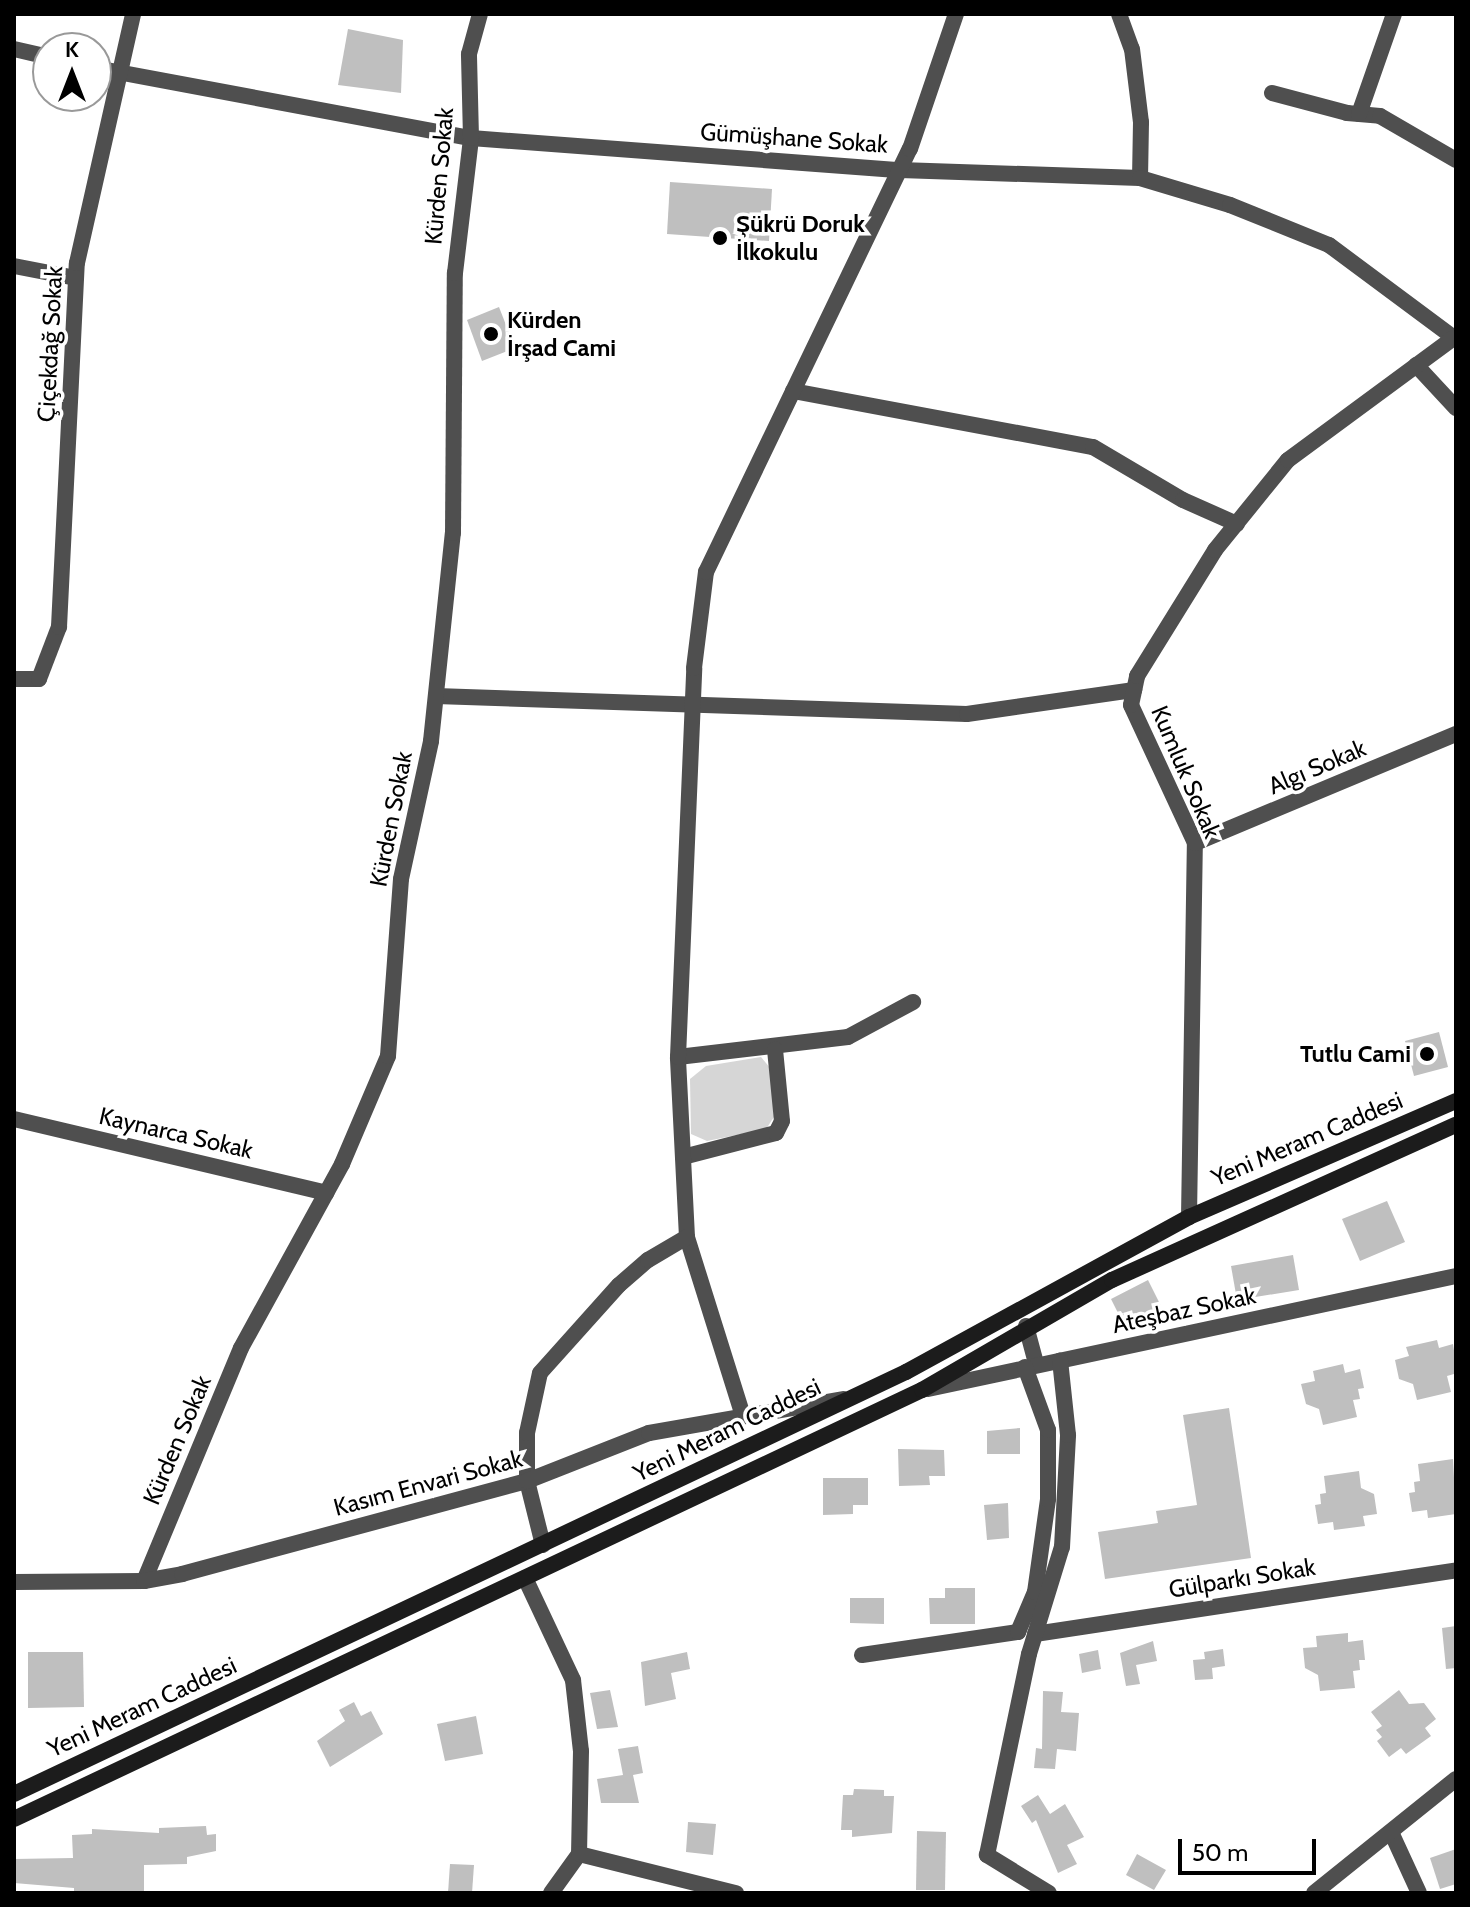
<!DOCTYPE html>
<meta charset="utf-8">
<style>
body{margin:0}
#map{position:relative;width:1470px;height:1907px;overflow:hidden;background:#fff;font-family:Cabin,sans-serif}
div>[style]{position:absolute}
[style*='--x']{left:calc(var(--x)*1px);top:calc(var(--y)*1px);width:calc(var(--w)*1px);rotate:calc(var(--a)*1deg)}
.green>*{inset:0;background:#d6d6d6}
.building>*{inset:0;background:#bfbfbf}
.minor>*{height:16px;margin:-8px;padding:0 8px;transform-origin:8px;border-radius:8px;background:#4f4f4f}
.tertiary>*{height:16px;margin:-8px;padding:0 8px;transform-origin:8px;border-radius:8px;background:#4f4f4f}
.secondary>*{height:16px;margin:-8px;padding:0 8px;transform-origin:8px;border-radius:8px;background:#1c1c1c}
.dots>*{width:22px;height:22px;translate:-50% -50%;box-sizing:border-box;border:4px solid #fff;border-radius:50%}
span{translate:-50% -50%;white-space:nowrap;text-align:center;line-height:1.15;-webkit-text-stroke:7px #fff;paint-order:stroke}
.street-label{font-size:24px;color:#000}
.poi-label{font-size:24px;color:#000;font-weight:700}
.left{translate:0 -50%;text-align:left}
.right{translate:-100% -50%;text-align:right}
.frame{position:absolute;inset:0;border:16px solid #000;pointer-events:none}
.north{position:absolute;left:32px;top:32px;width:80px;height:80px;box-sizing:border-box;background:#fff;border:2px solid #999;border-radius:50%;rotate:0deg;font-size:22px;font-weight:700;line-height:32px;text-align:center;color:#000}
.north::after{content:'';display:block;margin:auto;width:28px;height:36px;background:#000;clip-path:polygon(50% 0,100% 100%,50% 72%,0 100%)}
.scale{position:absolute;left:1178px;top:1839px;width:138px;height:36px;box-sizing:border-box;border:4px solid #000;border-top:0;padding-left:10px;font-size:24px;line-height:28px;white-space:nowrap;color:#000;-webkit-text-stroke:6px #fff;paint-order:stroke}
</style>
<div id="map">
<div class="green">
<div style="clip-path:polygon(761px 1057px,771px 1069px,774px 1117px,766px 1129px,707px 1141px,691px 1134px,690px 1079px,706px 1066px)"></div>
</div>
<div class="building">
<div style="clip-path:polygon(348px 29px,403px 40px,401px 93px,338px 85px)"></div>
<div style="clip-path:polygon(670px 182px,772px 189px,769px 241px,667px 234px)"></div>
<div style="clip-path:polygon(499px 307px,515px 348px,482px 361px,467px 320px)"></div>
<div style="clip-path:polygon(1439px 1032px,1448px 1067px,1414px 1076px,1405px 1041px)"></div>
<div style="clip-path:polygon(1387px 1201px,1405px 1242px,1360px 1261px,1342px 1219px)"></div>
<div style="clip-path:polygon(1293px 1255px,1299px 1290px,1237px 1300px,1231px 1266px)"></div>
<div style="clip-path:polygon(1148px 1280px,1161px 1306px,1151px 1311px,1154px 1318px,1137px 1326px,1134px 1320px,1124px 1325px,1111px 1299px)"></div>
<div style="clip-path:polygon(1437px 1340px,1439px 1348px,1453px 1344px,1456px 1364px,1454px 1374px,1447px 1376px,1451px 1392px,1417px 1400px,1413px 1384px,1399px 1379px,1395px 1360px,1409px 1356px,1406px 1347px)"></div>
<div style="clip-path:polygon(1343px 1364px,1345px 1373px,1360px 1369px,1364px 1388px,1358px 1389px,1360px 1399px,1353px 1400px,1357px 1417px,1323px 1425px,1319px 1409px,1306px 1404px,1301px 1384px,1315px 1381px,1313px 1371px)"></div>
<div style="clip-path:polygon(1229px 1408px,1251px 1558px,1105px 1579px,1098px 1532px,1158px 1523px,1156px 1511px,1197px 1505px,1183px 1415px)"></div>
<div style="clip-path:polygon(1020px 1428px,1020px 1454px,987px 1454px,987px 1431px)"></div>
<div style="clip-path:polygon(898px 1449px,944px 1450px,945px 1476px,929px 1476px,930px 1485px,899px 1486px)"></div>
<div style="clip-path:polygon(1453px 1459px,1456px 1514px,1428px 1518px,1427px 1510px,1412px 1512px,1409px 1493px,1415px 1492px,1414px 1482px,1420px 1481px,1418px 1464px)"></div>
<div style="clip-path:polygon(1359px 1471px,1361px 1488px,1374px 1494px,1377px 1514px,1363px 1516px,1365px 1526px,1334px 1530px,1333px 1522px,1318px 1524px,1315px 1505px,1321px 1504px,1320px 1494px,1326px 1493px,1324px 1476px)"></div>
<div style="clip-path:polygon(823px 1478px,868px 1478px,868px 1505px,853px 1505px,853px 1514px,823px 1515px)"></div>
<div style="clip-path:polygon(1008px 1503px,1009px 1538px,987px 1540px,984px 1505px)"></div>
<div style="clip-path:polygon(945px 1588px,975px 1588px,975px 1624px,930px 1624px,929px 1598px,945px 1598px)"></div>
<div style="clip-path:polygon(850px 1598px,884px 1598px,884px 1624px,850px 1623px)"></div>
<div style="clip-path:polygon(1456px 1626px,1456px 1668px,1446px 1669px,1442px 1628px)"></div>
<div style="clip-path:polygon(1348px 1633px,1348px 1642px,1363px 1640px,1365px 1660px,1359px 1660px,1360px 1670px,1353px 1671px,1355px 1688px,1320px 1691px,1318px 1675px,1305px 1668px,1303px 1648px,1317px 1647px,1316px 1636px)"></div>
<div style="clip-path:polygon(1153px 1641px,1157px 1661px,1136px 1665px,1140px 1684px,1126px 1686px,1120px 1653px)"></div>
<div style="clip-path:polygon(1223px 1649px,1225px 1666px,1212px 1668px,1213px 1679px,1195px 1680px,1193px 1660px,1205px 1659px,1204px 1652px)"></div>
<div style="clip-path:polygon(1098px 1650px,1101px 1669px,1082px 1673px,1079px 1654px)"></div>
<div style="clip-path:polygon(28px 1652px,83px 1652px,84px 1707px,28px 1708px)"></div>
<div style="clip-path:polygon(687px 1652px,690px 1669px,671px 1673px,676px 1699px,645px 1706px,641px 1662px)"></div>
<div style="clip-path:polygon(610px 1690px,618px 1727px,597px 1729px,590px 1693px)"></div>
<div style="clip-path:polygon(1399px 1690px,1409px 1704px,1424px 1703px,1436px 1719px,1425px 1728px,1431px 1736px,1406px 1754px,1401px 1748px,1389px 1757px,1377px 1741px,1382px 1737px,1376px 1730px,1382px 1726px,1371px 1712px)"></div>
<div style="clip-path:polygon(1043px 1691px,1063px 1692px,1061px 1712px,1079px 1713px,1076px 1751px,1057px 1749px,1055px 1769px,1034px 1768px,1036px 1748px,1042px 1749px)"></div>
<div style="clip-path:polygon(354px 1702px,361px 1716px,371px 1711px,383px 1734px,330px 1767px,317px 1741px,345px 1721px,339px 1710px)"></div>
<div style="clip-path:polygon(476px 1716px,483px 1754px,445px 1761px,437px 1724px)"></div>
<div style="clip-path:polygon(638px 1746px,643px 1773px,633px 1775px,639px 1803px,601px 1803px,597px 1779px,623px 1775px,618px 1749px)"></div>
<div style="clip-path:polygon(854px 1789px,884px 1790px,884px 1796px,894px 1796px,892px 1833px,852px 1837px,852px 1830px,841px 1830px,843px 1795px,853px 1795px)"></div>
<div style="clip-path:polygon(1038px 1795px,1050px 1814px,1065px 1804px,1084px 1837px,1067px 1845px,1077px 1864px,1058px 1873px,1036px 1820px,1032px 1823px,1021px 1806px)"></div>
<div style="clip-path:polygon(688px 1822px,716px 1824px,713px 1855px,686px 1852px)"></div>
<div style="clip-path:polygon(206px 1826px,207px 1835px,216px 1834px,216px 1851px,187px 1857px,187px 1864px,144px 1865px,144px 1893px,74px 1893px,74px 1888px,14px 1883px,14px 1859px,73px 1858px,72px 1835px,92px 1834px,92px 1829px,159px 1833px,159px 1828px)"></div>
<div style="clip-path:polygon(917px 1831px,946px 1832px,945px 1890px,916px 1890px)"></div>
<div style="clip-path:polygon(1456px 1849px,1456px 1884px,1440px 1889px,1430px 1858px)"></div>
<div style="clip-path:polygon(1137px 1854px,1166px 1870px,1154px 1890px,1126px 1875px)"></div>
<div style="clip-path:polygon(450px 1864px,474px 1865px,472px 1893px,448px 1893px)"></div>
</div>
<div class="minor">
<div style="--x:1119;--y:14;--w:37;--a:70"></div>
<div style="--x:1132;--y:49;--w:74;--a:83"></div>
<div style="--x:1141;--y:122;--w:56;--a:91"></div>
<div style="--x:14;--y:49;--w:35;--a:13"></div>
<div style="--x:96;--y:68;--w:381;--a:10.6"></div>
<div style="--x:471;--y:138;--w:430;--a:4.3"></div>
<div style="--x:900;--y:170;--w:240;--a:1.9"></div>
<div style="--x:1140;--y:178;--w:94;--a:16.7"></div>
<div style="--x:1230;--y:205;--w:107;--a:22"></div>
<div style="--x:1329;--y:245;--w:154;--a:36.6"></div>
<div style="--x:1272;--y:93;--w:78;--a:14.9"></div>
<div style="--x:1347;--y:113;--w:33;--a:5"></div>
<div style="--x:1380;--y:116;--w:88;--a:30.1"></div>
<div style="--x:1359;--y:114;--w:106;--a:-70.7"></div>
<div style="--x:14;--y:266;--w:63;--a:11"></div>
<div style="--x:793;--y:391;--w:305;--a:10.6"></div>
<div style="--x:1093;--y:447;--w:104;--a:30.5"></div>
<div style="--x:1183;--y:500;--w:59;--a:24"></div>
<div style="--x:14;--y:679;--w:25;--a:0"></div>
<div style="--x:39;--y:679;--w:56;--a:-69"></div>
<div style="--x:59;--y:627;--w:364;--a:-87.2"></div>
<div style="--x:77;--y:263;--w:255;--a:-77.3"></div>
<div style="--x:436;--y:696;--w:531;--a:1.94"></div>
<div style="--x:967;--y:714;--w:169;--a:-8.2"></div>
<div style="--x:1195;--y:843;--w:283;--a:-22.7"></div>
<div style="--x:678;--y:1057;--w:171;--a:-6.7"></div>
<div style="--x:848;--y:1037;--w:74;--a:-28.3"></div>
<div style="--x:14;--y:1119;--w:321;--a:13.3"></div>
<div style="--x:683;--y:1157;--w:96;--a:-14.5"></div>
<div style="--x:776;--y:1133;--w:13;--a:-63"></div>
<div style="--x:782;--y:1121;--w:72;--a:-95.6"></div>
<div style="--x:1026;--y:1326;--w:39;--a:75"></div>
<div style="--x:928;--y:1389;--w:540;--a:-12.08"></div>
<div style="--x:743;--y:1416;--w:188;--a:-107.4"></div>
<div style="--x:687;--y:1237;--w:180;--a:-92.9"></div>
<div style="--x:678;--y:1057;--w:389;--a:-87.6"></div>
<div style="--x:694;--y:668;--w:97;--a:-82.9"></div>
<div style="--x:706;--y:572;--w:470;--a:-64.3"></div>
<div style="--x:910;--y:149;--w:143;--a:-71.2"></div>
<div style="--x:543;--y:1545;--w:66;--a:-104"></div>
<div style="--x:527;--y:1481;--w:48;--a:-90"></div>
<div style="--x:527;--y:1433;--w:61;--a:-77.8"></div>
<div style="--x:540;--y:1373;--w:118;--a:-48.1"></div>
<div style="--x:619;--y:1285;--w:38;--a:-41"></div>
<div style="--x:648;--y:1260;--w:45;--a:-30.5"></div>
<div style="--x:525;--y:1578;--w:113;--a:64.8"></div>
<div style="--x:573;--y:1680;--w:71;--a:83.6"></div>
<div style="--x:581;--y:1751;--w:103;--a:91.1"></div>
<div style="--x:144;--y:1581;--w:252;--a:-67.4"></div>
<div style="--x:241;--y:1348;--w:210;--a:-61.2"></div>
<div style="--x:342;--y:1164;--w:117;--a:-66.9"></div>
<div style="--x:388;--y:1056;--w:177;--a:-85.8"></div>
<div style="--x:401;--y:879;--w:141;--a:-77.7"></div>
<div style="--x:431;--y:741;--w:209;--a:-84"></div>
<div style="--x:453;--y:533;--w:260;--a:-89.6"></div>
<div style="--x:455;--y:273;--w:136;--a:-83.2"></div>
<div style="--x:471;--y:138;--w:84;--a:-91.4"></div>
<div style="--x:469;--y:54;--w:41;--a:-74.6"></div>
<div style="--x:14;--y:1582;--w:130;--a:-0.4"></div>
<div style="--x:144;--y:1581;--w:39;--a:-10"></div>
<div style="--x:182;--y:1574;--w:357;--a:-15.1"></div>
<div style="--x:527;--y:1481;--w:131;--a:-21.5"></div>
<div style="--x:649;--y:1433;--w:197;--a:-9.9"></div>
<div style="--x:1035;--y:1634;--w:426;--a:-8.6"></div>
<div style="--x:862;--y:1655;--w:158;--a:-8.4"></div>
<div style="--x:1018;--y:1632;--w:43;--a:-67"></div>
<div style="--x:1035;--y:1592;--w:94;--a:-82"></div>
<div style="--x:1048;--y:1499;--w:69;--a:-90"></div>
<div style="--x:1048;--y:1430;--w:67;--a:-110.1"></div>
<div style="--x:1391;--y:1832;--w:67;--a:65.3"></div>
<div style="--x:551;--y:1893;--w:48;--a:-54.3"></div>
<div style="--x:579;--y:1854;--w:162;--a:14"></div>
<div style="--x:1049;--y:1893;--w:73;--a:-148.5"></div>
<div style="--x:987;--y:1855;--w:205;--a:-78.2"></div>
<div style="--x:1029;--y:1654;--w:112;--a:-72.9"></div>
<div style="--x:1062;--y:1547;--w:112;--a:-86.9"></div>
<div style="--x:1068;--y:1435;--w:75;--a:-96.1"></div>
<div style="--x:1314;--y:1893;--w:182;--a:-38.8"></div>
</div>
<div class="tertiary">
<div style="--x:1416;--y:365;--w:59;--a:47.1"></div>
<div style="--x:1189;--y:1217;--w:374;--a:-89.1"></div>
<div style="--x:1195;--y:843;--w:152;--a:-114.9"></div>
<div style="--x:1131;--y:705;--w:30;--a:-78"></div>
<div style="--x:1137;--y:676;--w:148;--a:-58.2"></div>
<div style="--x:1215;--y:550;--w:116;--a:-51"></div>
<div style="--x:1288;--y:460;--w:209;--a:-36.4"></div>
</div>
<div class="secondary">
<div style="--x:14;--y:1794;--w:987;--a:-25.32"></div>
<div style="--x:906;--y:1372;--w:323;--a:-28.7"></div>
<div style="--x:1189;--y:1217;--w:291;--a:-23.5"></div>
<div style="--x:14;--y:1819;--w:1004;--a:-25.29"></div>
<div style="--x:922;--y:1390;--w:220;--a:-30.1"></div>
<div style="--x:1112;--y:1280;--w:377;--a:-24.3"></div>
</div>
<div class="dots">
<div style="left:720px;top:238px;background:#000"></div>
<div style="left:491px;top:334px;background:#000"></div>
<div style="left:1427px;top:1054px;background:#000"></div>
</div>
<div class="street-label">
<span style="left:794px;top:138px;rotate:4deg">Gümüşhane Sokak</span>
<span style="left:439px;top:176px;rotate:-85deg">Kürden Sokak</span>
<span style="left:50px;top:344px;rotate:-87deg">Çiçekdağ Sokak</span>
<span style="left:1317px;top:767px;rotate:-23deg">Algı Sokak</span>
<span style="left:1186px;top:772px;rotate:67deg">Kumluk Sokak</span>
<span style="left:391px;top:819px;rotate:-79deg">Kürden Sokak</span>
<span style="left:176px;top:1133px;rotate:13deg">Kaynarca Sokak</span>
<span style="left:1307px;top:1139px;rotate:-23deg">Yeni Meram Caddesi</span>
<span style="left:1184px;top:1310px;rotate:-12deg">Ateşbaz Sokak</span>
<span style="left:727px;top:1430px;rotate:-26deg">Yeni Meram Caddesi</span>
<span style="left:177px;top:1440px;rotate:-67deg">Kürden Sokak</span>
<span style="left:428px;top:1483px;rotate:-15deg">Kasım Envari Sokak</span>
<span style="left:1242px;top:1578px;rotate:-9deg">Gülparkı Sokak</span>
<span style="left:142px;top:1707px;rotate:-25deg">Yeni Meram Caddesi</span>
</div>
<div class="poi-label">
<span class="left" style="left:736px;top:238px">Şükrü Doruk<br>İlkokulu</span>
<span class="left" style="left:507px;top:334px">Kürden<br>İrşad Cami</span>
<span class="right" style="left:1411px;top:1054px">Tutlu Cami</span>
</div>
<div class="frame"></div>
<div class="north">K</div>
<div class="scale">50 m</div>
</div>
